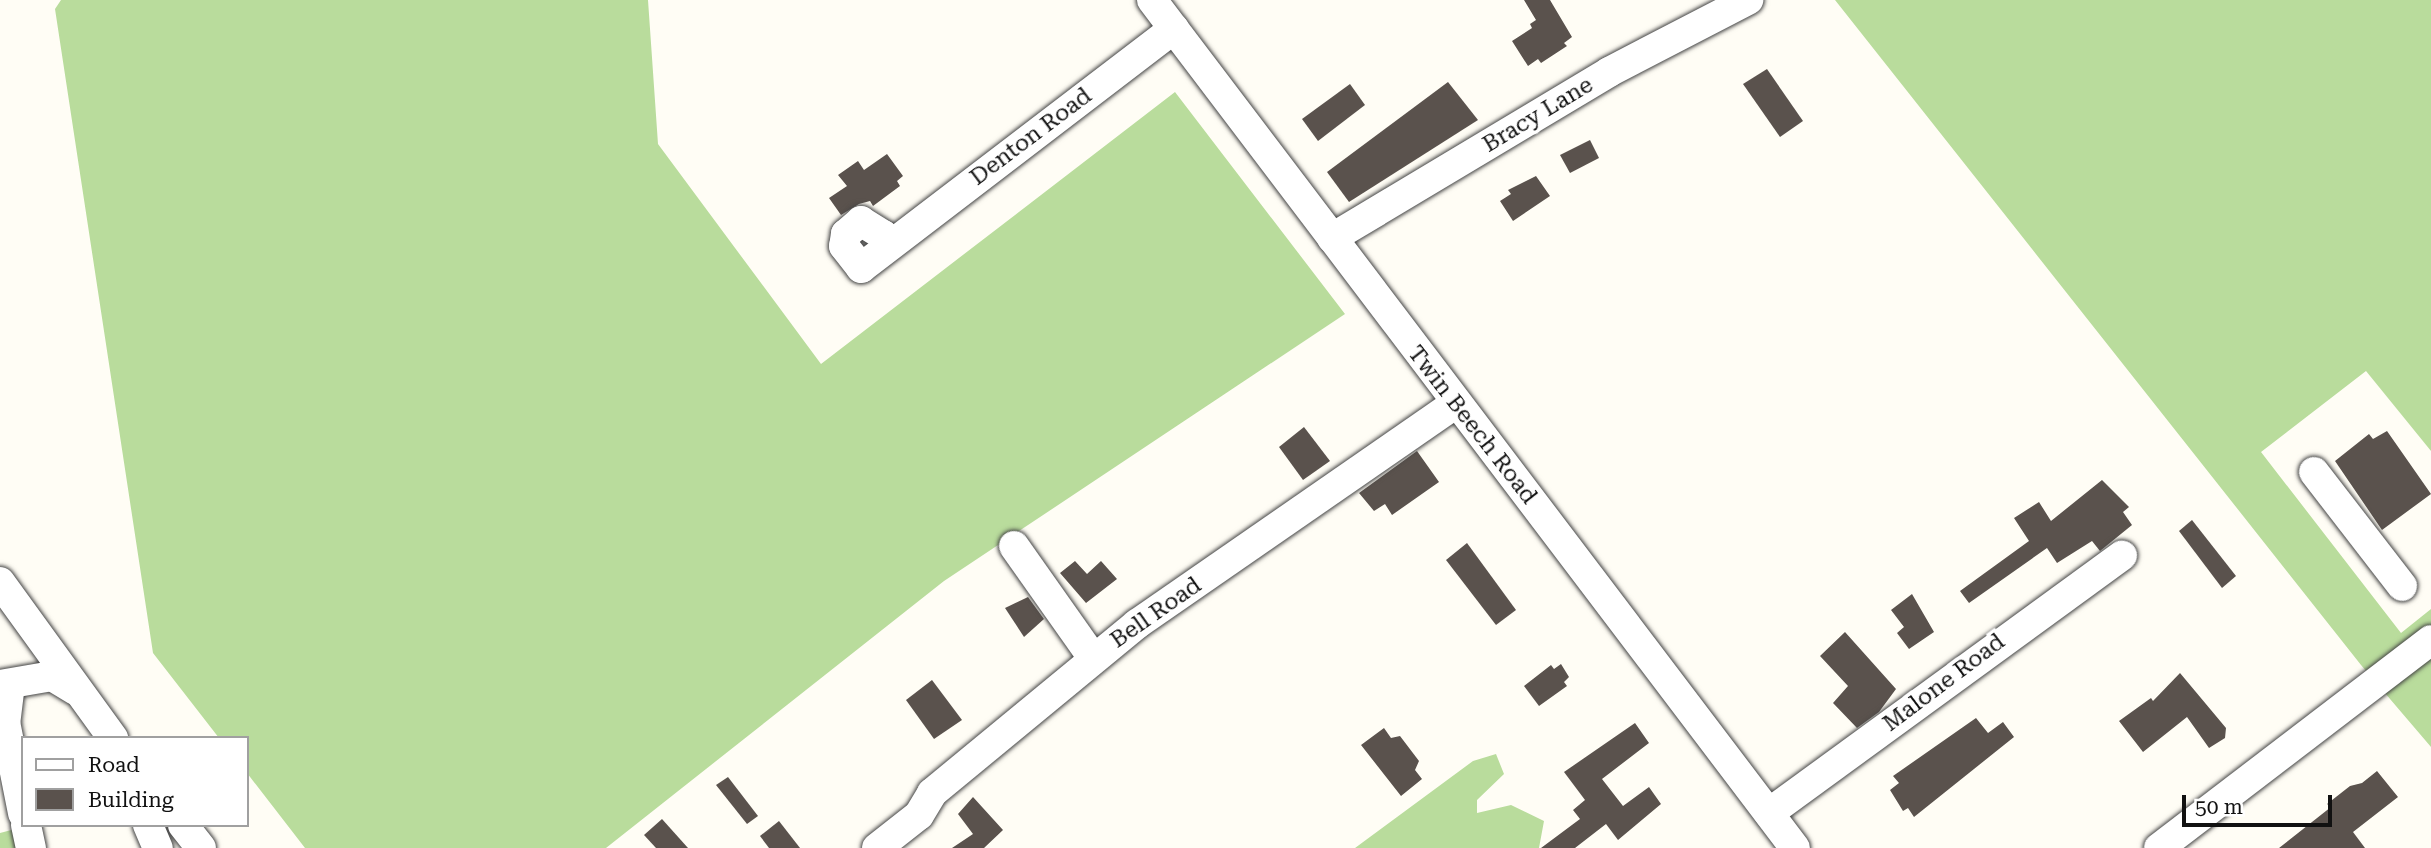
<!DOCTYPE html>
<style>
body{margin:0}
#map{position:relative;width:2431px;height:848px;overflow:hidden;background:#fffdf5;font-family:"Roboto Serif",serif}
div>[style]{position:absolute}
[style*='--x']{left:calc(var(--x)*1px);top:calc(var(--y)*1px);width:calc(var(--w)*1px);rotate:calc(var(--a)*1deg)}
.forest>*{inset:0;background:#b9dc9c}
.building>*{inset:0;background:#5a524d}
.roads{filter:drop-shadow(0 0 2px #444) drop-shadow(0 0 2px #444)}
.minor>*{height:30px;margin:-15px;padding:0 15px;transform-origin:15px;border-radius:15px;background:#fff}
span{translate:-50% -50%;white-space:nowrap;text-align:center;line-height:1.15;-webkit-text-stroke:7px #fff;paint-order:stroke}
.street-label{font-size:23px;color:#111}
.legend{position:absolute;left:21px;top:736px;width:228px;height:91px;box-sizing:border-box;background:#fff;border:2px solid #a0a0a0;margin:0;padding:9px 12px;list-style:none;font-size:21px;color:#111}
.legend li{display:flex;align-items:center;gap:14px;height:35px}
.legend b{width:35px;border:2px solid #a0a0a0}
.scale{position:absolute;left:2182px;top:795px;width:150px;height:32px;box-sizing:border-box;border:4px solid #111;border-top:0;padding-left:9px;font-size:21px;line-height:24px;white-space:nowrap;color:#111;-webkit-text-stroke:5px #fff;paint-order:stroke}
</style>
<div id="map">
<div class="forest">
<div style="clip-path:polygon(61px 0,648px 0,658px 144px,821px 364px,1175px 92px,1345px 314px,944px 581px,606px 848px,305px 848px,247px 773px,247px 738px,219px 738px,153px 653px,55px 9px)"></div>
<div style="clip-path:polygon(1835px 0,2431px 0,2431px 451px,2366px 371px,2261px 452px,2401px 633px,2431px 609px,2431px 747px,2361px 665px)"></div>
<div style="clip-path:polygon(1496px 754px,1504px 774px,1477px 800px,1477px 813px,1511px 805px,1544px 821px,1539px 848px,1355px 848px,1473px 761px)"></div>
<div style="clip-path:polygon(19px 828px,23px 848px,0 848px,0 833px)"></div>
</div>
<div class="building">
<div style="clip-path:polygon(1524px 0,1550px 0,1572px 37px,1564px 43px,1567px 46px,1541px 63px,1538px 59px,1528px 66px,1512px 41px,1532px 28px,1530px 24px,1536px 20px)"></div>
<div style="clip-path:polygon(1767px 69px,1803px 121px,1780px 137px,1743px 84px)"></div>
<div style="clip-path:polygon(1448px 82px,1478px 120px,1349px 202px,1327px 172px)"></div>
<div style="clip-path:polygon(1350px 84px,1365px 105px,1318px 141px,1302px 119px)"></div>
<div style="clip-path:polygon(1590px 140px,1599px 158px,1570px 173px,1560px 155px)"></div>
<div style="clip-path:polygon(887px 154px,903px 176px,897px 181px,900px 186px,873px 206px,870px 201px,859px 204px,841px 215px,829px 198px,847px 186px,838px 175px,858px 161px,864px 170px)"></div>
<div style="clip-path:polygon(1536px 176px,1550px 196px,1513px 221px,1500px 201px,1511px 194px,1508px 190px)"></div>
<div style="clip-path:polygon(1304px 427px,1330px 461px,1303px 480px,1279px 447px)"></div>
<div style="clip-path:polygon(2387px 431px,2431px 494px,2382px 530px,2335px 461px,2369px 434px,2373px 439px)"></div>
<div style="clip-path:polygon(1417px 451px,1439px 482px,1392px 515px,1385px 504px,1374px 511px,1359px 493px)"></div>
<div style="clip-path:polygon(2102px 480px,2129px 507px,2123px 512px,2132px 525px,2100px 551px,2092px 541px,2057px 563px,2047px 548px,1969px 603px,1960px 591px,2029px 541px,2014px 518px,2039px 502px,2051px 521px)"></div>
<div style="clip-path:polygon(2192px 520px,2236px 576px,2222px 588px,2179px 531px)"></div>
<div style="clip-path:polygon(1467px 543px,1516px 610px,1496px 625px,1446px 560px)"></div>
<div style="clip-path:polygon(1075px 561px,1087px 574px,1101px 561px,1117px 579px,1086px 603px,1060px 573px)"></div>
<div style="clip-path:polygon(1912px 594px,1934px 632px,1909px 649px,1897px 633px,1904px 627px,1891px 610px)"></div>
<div style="clip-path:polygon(1028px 597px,1044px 619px,1024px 637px,1005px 608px)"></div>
<div style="clip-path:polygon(1845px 632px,1896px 689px,1879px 712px,1857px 728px,1833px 703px,1848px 686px,1820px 656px)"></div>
<div style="clip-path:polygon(1561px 664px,1569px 677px,1564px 682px,1567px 686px,1539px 706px,1524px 686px,1551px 665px,1554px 669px)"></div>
<div style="clip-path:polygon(2180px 673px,2226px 728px,2225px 738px,2209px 748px,2187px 717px,2143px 752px,2119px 721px,2151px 698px,2153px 701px)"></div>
<div style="clip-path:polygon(932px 680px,962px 720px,934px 739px,906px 700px)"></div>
<div style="clip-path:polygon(1976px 718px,1988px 733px,2003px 722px,2014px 737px,1914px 817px,1908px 808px,1903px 811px,1890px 790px,1899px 783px,1893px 776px)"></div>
<div style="clip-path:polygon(1635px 723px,1649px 743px,1602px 779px,1623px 806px,1649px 787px,1661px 804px,1618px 840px,1606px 824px,1575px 848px,1541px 848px,1580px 819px,1573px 810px,1585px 800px,1564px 772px)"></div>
<div style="clip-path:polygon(1384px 728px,1391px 738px,1400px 736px,1419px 761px,1415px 770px,1422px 779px,1401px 796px,1361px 745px)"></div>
<div style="clip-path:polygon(2377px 771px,2398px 797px,2353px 832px,2365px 848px,2279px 848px,2331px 807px,2327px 804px,2350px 786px,2362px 783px)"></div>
<div style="clip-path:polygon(728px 777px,758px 816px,747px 824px,716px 785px)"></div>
<div style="clip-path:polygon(973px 797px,1003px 830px,984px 848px,952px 848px,973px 834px,958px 814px)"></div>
<div style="clip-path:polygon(662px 819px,688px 848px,656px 848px,644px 835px)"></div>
<div style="clip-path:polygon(779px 821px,800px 848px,769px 848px,760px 836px)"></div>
</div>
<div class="roads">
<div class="minor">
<div style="--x:1152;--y:0;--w:1064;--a:52.83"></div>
<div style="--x:1332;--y:238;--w:323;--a:-30.9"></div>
<div style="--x:1609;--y:72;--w:157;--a:-27.4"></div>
<div style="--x:888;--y:246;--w:12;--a:-114"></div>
<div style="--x:883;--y:235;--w:26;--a:-148"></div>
<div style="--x:861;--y:221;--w:20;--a:139"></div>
<div style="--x:846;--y:234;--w:12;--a:99"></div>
<div style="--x:844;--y:246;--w:28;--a:52"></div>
<div style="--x:861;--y:268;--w:394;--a:-37.4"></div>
<div style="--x:2314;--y:472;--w:144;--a:52.3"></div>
<div style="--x:1014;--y:546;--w:137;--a:54.8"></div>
<div style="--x:0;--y:582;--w:193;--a:54.1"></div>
<div style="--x:10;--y:684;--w:38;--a:97"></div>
<div style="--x:5;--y:722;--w:93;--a:78.8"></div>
<div style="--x:0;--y:685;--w:53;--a:-9.8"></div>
<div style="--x:52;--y:676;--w:27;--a:31"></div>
<div style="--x:1769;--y:813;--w:437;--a:-36.1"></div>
<div style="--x:26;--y:825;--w:24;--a:78"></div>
<div style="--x:148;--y:825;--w:25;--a:67"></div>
<div style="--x:183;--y:825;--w:29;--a:52"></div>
<div style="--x:877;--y:848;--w:53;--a:-38.2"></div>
<div style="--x:919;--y:815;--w:26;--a:-59"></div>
<div style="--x:932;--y:793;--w:266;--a:-39.5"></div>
<div style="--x:1137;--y:624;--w:388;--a:-34.7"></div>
<div style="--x:2159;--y:848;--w:342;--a:-37.4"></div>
</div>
</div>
<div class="street-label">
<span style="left:1538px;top:115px;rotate:-31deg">Bracy Lane</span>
<span style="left:1031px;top:137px;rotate:-37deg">Denton Road</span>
<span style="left:1472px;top:425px;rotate:52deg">Twin Beech Road</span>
<span style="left:1156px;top:613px;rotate:-35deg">Bell Road</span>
<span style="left:1944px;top:683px;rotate:-37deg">Malone Road</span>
</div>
<ul class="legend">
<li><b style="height:9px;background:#fff"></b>Road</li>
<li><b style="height:19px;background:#5a524d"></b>Building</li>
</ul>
<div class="scale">50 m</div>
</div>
